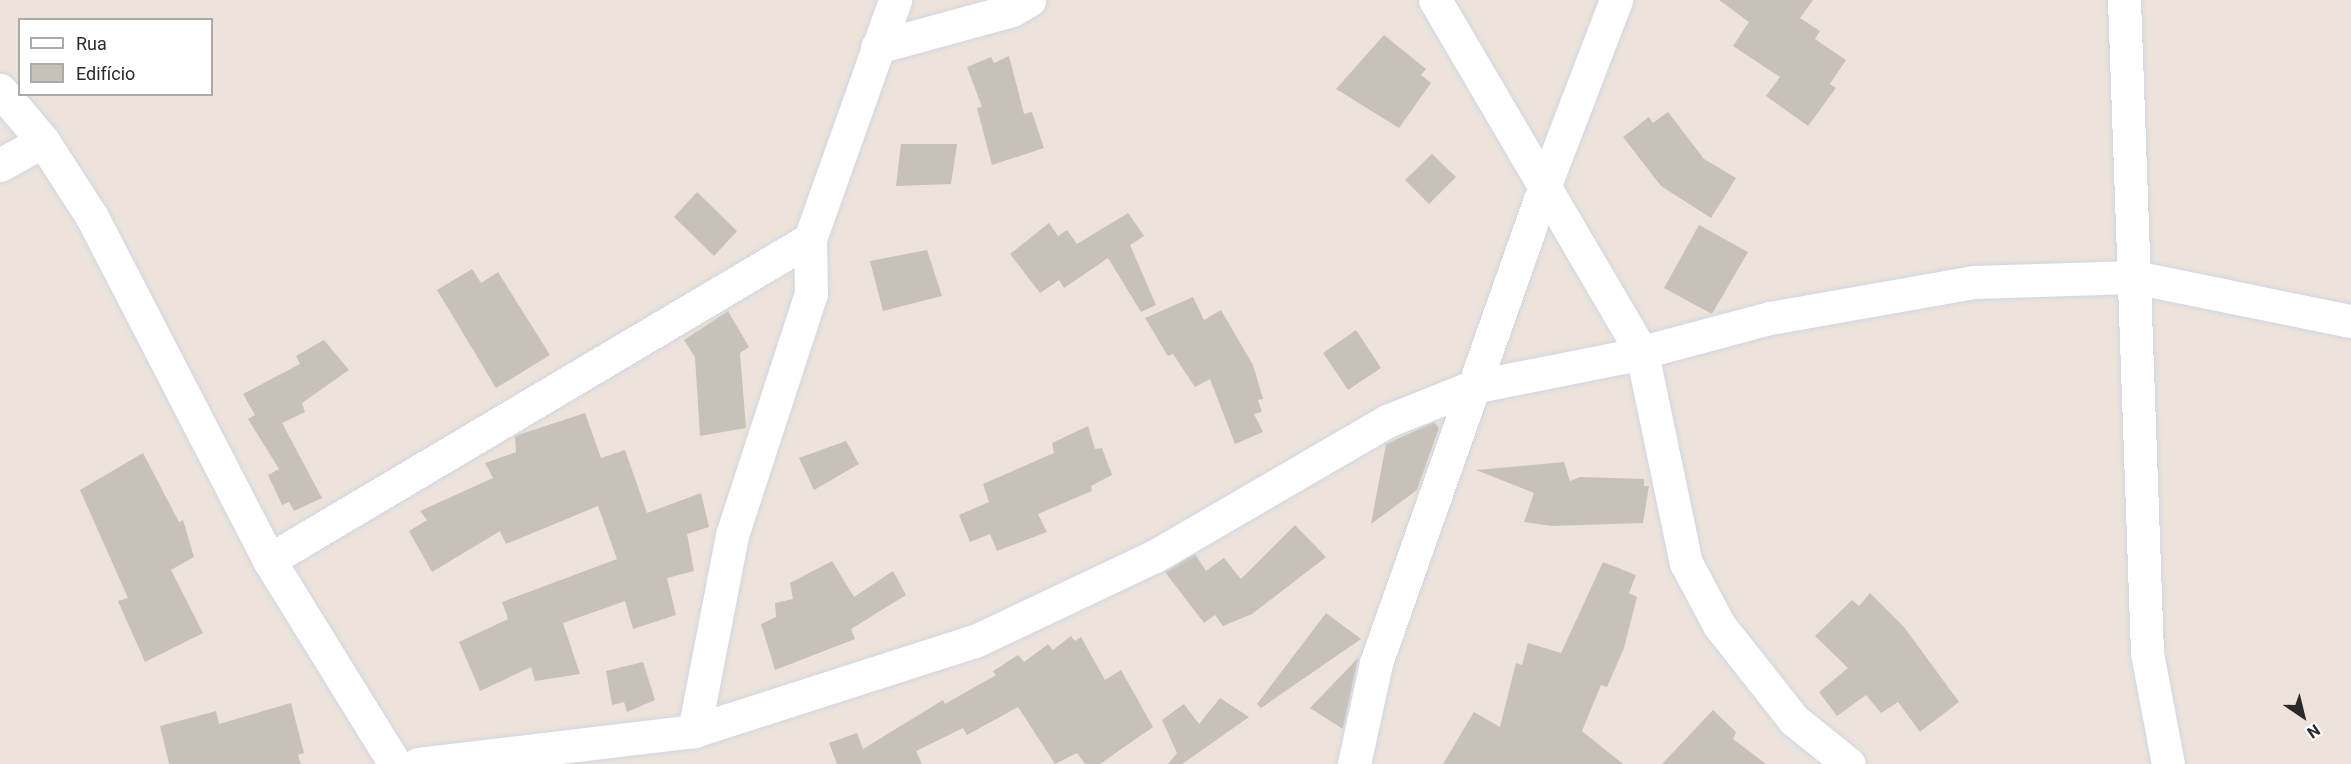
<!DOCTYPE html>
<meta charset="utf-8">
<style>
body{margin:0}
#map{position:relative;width:2351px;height:764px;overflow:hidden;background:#ede3da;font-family:Roboto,sans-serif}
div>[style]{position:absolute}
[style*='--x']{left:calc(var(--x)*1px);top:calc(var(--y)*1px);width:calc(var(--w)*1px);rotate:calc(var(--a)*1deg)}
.building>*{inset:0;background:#c8c1b9}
.roads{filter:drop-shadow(0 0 2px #cfd6e4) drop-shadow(0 0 2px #cfd6e4)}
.minor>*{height:33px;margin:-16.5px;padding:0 16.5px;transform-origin:16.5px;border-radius:16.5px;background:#fff}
.tertiary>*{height:33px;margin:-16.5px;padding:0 16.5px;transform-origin:16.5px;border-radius:16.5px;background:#fff}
span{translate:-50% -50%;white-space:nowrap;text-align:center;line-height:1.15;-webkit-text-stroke:6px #fff;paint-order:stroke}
.legend{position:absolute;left:18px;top:18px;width:195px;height:78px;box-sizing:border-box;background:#fff;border:2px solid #aaa;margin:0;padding:8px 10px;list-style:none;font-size:18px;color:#2a2a2a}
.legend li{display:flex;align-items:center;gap:12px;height:30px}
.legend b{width:30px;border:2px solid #aaa}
.north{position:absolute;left:2273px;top:686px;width:60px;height:60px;-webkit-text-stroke:4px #fff;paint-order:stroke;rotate:145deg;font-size:16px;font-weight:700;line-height:24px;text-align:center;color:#2a2a2a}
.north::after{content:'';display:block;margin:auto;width:21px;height:27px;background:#2a2a2a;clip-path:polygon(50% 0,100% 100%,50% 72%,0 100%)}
</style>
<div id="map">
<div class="building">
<div style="clip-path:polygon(1719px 0,1813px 0,1800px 18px,1820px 31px,1815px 39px,1846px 60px,1830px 84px,1836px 88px,1808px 126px,1766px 96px,1780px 77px,1733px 46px,1749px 22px)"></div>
<div style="clip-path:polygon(1384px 35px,1426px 69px,1421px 75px,1431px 83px,1399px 128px,1336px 89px)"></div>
<div style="clip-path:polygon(1009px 56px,1024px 114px,1032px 112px,1044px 148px,992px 165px,977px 108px,982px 107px,967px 67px,991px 57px,994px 63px)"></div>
<div style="clip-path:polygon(1668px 112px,1704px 159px,1736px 178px,1711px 218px,1661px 186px,1623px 137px,1649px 117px,1653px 123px)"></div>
<div style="clip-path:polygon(901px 144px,957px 144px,951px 184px,896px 186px)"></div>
<div style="clip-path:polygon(1432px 154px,1456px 177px,1429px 204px,1405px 180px)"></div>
<div style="clip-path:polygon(697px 192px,737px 231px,714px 256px,674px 217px)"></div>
<div style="clip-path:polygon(1128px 213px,1144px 236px,1130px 245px,1156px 305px,1141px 312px,1108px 258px,1064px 288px,1059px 280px,1040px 293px,1010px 254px,1049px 223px,1058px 236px,1067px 230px,1077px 244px)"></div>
<div style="clip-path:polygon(1699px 225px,1748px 252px,1712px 314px,1664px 288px)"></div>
<div style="clip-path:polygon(927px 250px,942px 296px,883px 311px,870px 261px)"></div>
<div style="clip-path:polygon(472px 269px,481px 283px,498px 272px,550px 355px,496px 388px,437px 290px)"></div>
<div style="clip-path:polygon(1193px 297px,1204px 320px,1221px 310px,1253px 365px,1263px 399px,1258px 400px,1262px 412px,1254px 414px,1263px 432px,1235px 444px,1210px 379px,1195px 387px,1173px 354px,1168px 356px,1145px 318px)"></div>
<div style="clip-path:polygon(728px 311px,749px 347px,740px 353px,746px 428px,700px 436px,695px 357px,684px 340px)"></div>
<div style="clip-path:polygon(1356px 330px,1381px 368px,1348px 390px,1323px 353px)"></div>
<div style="clip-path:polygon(324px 340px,349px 370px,302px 403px,305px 412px,282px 423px,322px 498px,294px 511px,289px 502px,282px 505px,268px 475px,279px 469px,248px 419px,255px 415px,243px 394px,300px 364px,296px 356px)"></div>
<div style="clip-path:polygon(585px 413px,601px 458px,625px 450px,647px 513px,701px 493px,709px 527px,687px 534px,694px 571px,667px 578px,676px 615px,633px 629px,625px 601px,563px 623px,580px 674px,535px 681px,531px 667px,480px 691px,459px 642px,508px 619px,502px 602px,617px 559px,598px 506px,506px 544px,500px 531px,432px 572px,409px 531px,427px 520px,420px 511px,493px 478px,485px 463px,516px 452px,515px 436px)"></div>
<div style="clip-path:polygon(1434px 422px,1439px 428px,1417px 490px,1371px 524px,1386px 444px)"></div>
<div style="clip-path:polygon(1088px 426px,1095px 449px,1102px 448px,1112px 475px,1091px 486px,1092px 491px,1038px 514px,1047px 532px,997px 551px,990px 534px,970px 542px,959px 515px,989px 502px,983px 484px,1054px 453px,1052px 443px)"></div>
<div style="clip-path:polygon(846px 441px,859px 464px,814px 490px,799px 458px)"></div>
<div style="clip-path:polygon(143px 453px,179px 522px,183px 520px,194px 557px,171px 570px,203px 633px,145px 662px,118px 601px,128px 598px,80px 490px)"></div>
<div style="clip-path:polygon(1564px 462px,1570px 481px,1580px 477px,1644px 479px,1644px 486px,1649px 486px,1643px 523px,1552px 526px,1524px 522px,1534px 493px,1476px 470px)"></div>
<div style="clip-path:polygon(1295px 525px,1326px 557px,1252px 614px,1223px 626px,1215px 615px,1204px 623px,1165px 572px,1195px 554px,1206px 571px,1224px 558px,1241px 579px)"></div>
<div style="clip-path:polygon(832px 561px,854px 597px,893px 571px,906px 595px,851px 629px,855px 639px,775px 670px,761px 624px,776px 617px,775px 603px,793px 599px,790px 583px)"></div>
<div style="clip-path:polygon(1603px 562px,1636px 575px,1629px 593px,1637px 597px,1624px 648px,1607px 687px,1601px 685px,1582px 731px,1623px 764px,1443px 764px,1474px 712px,1500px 727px,1516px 663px,1522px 665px,1528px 643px,1561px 653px)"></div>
<div style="clip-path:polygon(1870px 593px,1904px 627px,1959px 702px,1920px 732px,1898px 702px,1881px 713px,1866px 695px,1837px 716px,1819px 692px,1848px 668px,1815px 636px,1852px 600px,1859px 606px)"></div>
<div style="clip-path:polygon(1326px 613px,1361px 639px,1261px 708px,1257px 704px)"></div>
<div style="clip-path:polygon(1071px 636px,1075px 641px,1081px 637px,1105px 680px,1121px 670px,1153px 727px,1100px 764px,1085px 764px,1077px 753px,1055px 764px,1018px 707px,967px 735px,963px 728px,916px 751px,922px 764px,837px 764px,829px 743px,857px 733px,863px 749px,943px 700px,945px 704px,996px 675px,993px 671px,1018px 655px,1024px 662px,1048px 644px,1053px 650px)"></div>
<div style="clip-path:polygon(1358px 658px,1358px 659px,1343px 729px,1310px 708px)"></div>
<div style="clip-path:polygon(643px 662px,655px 700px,627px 712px,624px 702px,612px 705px,606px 671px)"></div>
<div style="clip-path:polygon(1220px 698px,1249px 717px,1182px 764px,1168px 764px,1177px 753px,1162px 720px,1184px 704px,1199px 724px)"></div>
<div style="clip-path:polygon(291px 703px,304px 753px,298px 755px,301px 764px,169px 764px,160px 726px,216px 711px,219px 724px)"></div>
<div style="clip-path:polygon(1713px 710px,1736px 732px,1733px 739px,1766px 764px,1662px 764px)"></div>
</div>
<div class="roads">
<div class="minor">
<div style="--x:1435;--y:0;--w:409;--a:59.6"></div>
<div style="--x:1642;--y:353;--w:215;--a:78.2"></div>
<div style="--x:1686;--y:563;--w:70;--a:62"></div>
<div style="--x:1719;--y:625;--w:121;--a:51.7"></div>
<div style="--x:1794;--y:720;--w:70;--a:38.7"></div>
<div style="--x:2124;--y:0;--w:653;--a:87.98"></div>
<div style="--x:2147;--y:653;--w:113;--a:79.3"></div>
<div style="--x:877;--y:47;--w:140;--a:-15.3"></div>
<div style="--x:1012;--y:10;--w:20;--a:-30"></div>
<div style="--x:0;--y:90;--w:67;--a:49.9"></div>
<div style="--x:43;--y:141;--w:90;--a:57.2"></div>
<div style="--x:92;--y:217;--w:386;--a:62.7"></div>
<div style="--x:269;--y:560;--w:240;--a:58.3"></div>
<div style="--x:0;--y:165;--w:49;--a:-29.2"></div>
<div style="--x:269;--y:560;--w:629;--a:-30.68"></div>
<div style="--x:694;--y:731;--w:200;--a:-79"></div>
<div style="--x:732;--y:535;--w:254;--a:-71.9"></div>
<div style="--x:811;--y:294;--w:55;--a:-91"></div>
<div style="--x:810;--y:239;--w:254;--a:-70.4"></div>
<div style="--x:418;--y:764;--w:278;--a:-6.8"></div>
<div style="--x:694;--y:731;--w:295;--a:-17.8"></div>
<div style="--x:975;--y:641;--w:199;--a:-25.3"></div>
<div style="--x:1155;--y:556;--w:268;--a:-30.2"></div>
<div style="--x:1387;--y:421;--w:92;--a:-21.8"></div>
<div style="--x:1472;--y:387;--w:155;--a:-11.2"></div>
<div style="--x:1624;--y:357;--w:151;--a:-15"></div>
<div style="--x:1770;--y:318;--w:207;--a:-10"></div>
<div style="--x:1974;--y:282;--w:160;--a:-1.8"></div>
<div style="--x:2134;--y:277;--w:221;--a:11.5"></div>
</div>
<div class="tertiary">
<div style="--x:1354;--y:764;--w:103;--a:-77.7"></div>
<div style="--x:1376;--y:663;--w:507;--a:-70.53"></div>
<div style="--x:1545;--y:185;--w:198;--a:-69"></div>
</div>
</div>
<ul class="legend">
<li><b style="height:8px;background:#fff"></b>Rua</li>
<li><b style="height:16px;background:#c8c1b9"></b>Edifício</li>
</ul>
<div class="north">N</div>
</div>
